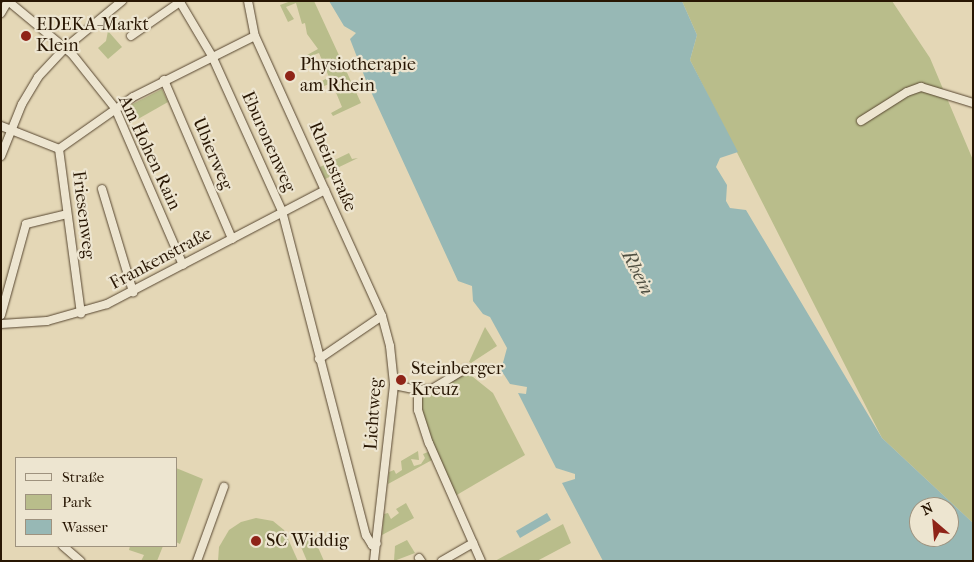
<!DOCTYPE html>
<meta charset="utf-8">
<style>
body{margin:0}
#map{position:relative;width:974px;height:562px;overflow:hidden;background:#e4d7b6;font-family:"IM FELL French Canon",serif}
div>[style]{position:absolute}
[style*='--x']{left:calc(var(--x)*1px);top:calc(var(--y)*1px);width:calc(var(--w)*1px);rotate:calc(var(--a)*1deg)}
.green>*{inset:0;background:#b9bd8b}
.water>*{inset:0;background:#97b8b5}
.roads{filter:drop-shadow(0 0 1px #574630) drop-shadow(0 0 1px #574630)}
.minor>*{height:8px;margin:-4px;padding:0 4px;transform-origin:4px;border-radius:4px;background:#ede5d0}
.dots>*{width:14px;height:14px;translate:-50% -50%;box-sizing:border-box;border:2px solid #ede5d0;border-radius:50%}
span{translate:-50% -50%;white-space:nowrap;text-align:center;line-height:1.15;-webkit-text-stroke:4.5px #ede5d0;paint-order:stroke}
.poi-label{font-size:18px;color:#281603}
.left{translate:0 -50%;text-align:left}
.street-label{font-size:18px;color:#281603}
.water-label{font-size:19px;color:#4f4f41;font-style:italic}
.frame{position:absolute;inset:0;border:2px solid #281603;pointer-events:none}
.legend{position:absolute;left:15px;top:457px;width:162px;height:90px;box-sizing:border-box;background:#ede5d0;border:1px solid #9e927e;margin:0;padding:6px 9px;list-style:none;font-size:15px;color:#281603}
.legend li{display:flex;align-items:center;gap:10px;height:25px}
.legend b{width:25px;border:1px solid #9e927e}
.north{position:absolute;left:909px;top:497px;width:50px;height:50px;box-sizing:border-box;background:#ede5d0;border:1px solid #9e927e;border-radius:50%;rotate:333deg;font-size:14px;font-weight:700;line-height:20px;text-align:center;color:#281603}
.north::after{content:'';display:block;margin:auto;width:18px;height:22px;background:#8f2418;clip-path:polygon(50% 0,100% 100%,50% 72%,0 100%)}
</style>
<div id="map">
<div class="green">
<div style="clip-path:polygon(291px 1px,314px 1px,361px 103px,333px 116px,331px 113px,342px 107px,332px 83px,324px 86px,322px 81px,329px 77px,319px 53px,308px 57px,307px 55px,318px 49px,307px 34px,305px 23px,302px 24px,296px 3px,286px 7px,294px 19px,288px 22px,280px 5px)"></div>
<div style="clip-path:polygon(682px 1px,892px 1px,930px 58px,973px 160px,973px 523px,882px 438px,690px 60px,697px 35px)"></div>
<div style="clip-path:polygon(108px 31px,122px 47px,108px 59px,98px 48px,106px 41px)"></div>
<div style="clip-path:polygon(162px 89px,168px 102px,131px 123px,125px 108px)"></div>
<div style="clip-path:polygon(349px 153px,352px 159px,358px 158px,335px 169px,336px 174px,325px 179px,320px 167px)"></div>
<div style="clip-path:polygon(485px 327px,497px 346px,471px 363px,469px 362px)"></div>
<div style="clip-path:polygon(468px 373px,493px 393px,525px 455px,455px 496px,425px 427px,421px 400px,427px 393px)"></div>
<div style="clip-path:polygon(418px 451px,419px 460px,411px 459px,414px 466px,421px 464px,425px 458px,423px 454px,428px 452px,432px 460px,388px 484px,389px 472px,394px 470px,396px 474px,402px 470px,401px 461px)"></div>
<div style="clip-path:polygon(176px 468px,203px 479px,180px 544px,176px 542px)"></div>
<div style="clip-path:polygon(406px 503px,414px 518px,382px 535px,384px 514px,388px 513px,391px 519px,399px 513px,396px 509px)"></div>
<div style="clip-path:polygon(256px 518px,273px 521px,284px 530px,298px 561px,218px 561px,219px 547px,229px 530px,241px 522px)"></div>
<div style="clip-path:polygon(563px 524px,571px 543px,537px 561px,495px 561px)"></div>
<div style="clip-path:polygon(313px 536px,324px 561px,307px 561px,299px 542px)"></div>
<div style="clip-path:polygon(407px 540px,415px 553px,394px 561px,395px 546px)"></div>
<div style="clip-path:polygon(130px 546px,163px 546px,157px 561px,141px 561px,144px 555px,129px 550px)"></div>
</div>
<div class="water">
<div style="clip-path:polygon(evenodd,329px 1px,682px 1px,697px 35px,690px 60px,738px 152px,720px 158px,716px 167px,727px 185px,726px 201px,730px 208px,746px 210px,882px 438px,973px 523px,973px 561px,603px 561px,562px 483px,575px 479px,575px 474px,556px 468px,518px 393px,526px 394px,527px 387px,510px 384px,501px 370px,507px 348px,490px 317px,483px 314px,473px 301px,472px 286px,458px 281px,367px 83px,350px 39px,356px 33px,344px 26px,329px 1px,919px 507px,949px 507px,949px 537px,919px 537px,919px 507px)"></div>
<div style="clip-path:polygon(547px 513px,551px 520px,520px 538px,516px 531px)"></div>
</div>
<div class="roads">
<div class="minor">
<div style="--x:8;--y:1;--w:83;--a:39.6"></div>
<div style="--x:72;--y:54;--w:69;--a:51.5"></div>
<div style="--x:115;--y:108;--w:171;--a:66.6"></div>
<div style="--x:248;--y:1;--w:36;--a:79"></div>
<div style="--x:255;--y:36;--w:307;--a:65.6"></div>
<div style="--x:382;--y:316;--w:31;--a:75"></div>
<div style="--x:390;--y:346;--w:39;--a:84"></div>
<div style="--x:394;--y:385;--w:177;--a:96.5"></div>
<div style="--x:1;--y:13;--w:14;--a:-60"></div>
<div style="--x:131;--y:36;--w:60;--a:-34.8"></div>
<div style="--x:180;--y:2;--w:63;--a:59.3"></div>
<div style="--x:212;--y:56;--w:170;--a:65.7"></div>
<div style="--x:282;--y:211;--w:335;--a:75.5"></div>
<div style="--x:366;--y:535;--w:12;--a:59"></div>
<div style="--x:372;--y:545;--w:5;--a:-22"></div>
<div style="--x:164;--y:80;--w:173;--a:66.8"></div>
<div style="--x:861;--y:121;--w:54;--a:-32.2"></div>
<div style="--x:907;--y:92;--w:15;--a:-20"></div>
<div style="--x:921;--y:87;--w:54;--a:17.1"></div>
<div style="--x:1;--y:126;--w:62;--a:21.6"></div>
<div style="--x:59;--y:149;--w:90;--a:-35.1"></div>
<div style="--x:133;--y:97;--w:136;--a:-26.6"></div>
<div style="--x:59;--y:149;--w:166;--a:82.4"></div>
<div style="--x:1;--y:156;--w:56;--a:-68"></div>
<div style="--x:22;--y:104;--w:31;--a:-59"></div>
<div style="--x:38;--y:77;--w:40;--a:-47"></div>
<div style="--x:65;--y:48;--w:74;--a:-39.5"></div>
<div style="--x:102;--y:189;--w:108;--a:73.2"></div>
<div style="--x:1;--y:315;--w:94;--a:-74.6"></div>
<div style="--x:26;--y:224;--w:42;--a:-13.7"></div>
<div style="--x:1;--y:324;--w:46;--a:-3.7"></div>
<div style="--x:47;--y:321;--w:62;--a:-15.8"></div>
<div style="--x:107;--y:304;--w:246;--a:-27.6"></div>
<div style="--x:319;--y:359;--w:76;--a:-34.3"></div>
<div style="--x:394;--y:385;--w:25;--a:12"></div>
<div style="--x:418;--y:390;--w:20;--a:90"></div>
<div style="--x:418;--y:410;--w:35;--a:72"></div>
<div style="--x:429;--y:443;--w:129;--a:66.2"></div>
<div style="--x:418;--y:390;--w:14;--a:-4"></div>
<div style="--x:432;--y:389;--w:39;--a:-31"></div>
<div style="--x:63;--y:546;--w:23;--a:41"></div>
<div style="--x:419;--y:558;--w:4;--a:56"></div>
<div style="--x:197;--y:561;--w:79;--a:-70"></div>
<div style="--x:442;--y:561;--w:36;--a:-30"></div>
</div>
</div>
<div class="dots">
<div style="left:26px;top:36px;background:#8f2418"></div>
<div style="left:290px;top:76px;background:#8f2418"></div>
<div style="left:401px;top:380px;background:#8f2418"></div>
<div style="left:256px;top:541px;background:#8f2418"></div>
</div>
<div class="poi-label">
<span class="left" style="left:36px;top:36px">EDEKA-Markt<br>Klein</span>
<span class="left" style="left:300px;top:76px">Physiotherapie<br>am Rhein</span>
<span class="left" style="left:411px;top:380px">Steinberger<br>Kreuz</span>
<span class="left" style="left:266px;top:541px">SC Widdig</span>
</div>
<div class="street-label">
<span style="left:268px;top:142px;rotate:66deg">Eburonenweg</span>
<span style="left:149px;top:153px;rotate:65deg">Am Hohen Rain</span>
<span style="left:212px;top:154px;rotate:67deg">Ubierweg</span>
<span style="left:332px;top:167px;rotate:67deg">Rheinstraße</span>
<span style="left:83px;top:215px;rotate:83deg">Friesenweg</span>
<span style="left:161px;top:259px;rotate:-28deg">Frankenstraße</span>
<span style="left:374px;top:414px;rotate:-86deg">Lichtweg</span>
</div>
<div class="water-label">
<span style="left:637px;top:273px;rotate:63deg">Rhein</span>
</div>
<div class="frame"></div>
<ul class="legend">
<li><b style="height:6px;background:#ede5d0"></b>Straße</li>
<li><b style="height:14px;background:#b9bd8b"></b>Park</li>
<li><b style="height:14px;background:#97b8b5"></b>Wasser</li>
</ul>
<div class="north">N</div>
</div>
